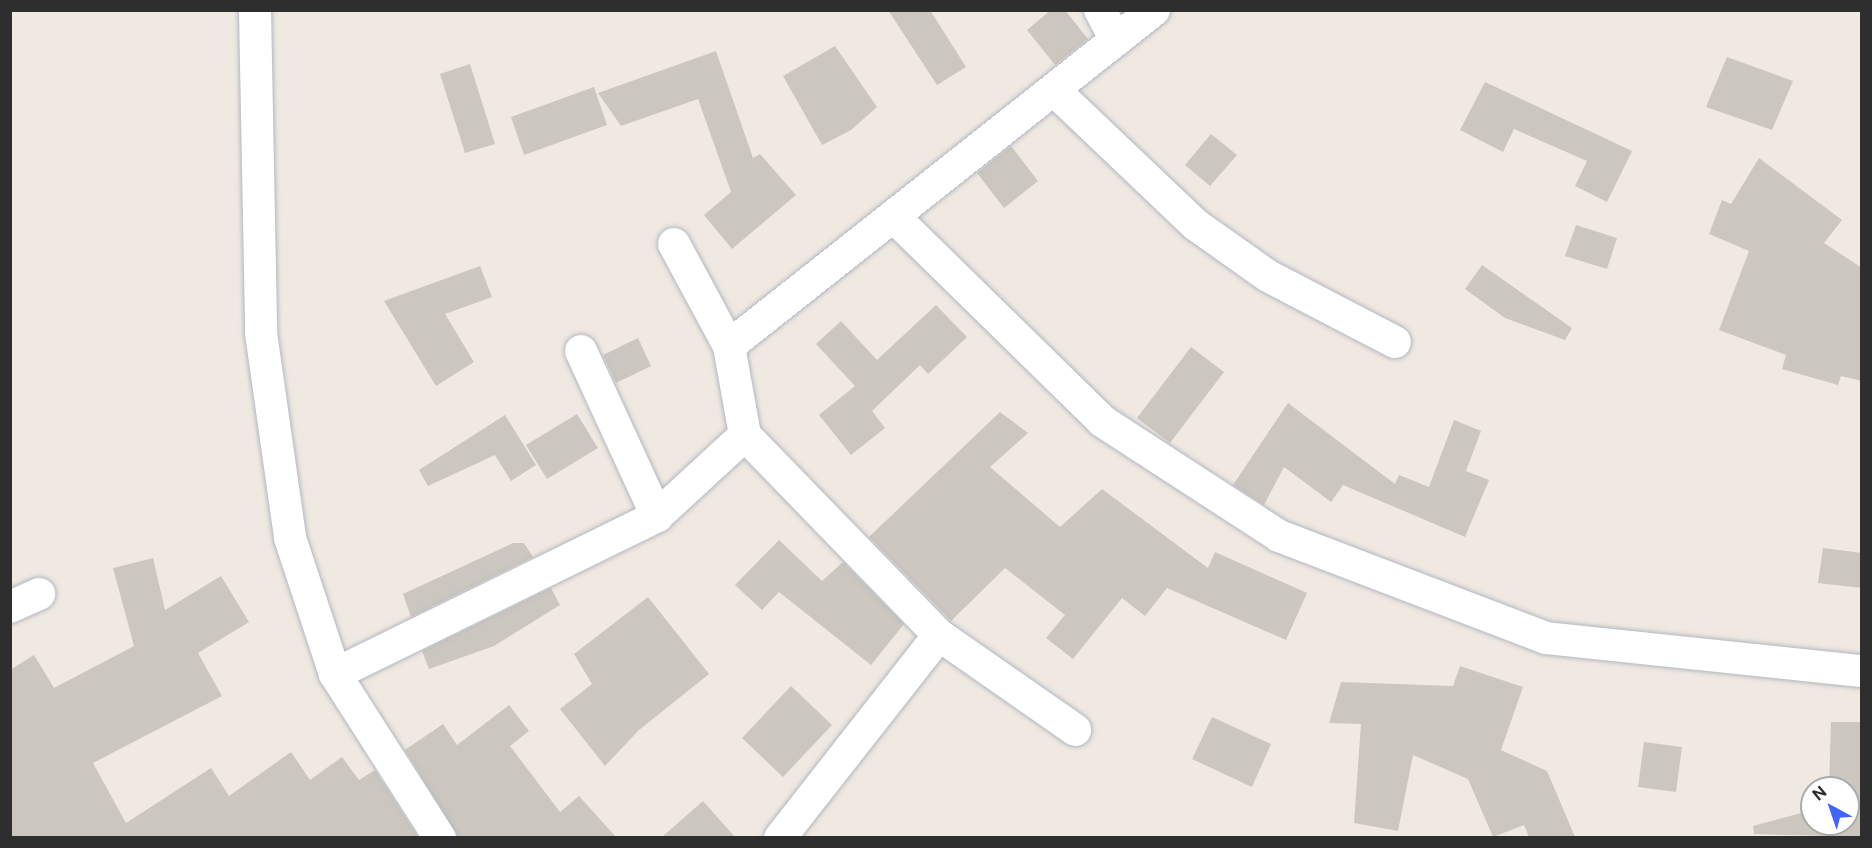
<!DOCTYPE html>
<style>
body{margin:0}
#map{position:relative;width:1872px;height:848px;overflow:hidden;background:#efe9e1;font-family:"Public Sans",sans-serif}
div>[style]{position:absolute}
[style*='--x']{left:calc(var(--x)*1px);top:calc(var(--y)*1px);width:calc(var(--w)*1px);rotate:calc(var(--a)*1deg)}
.building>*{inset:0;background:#cbc7bf}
.roads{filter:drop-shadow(0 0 2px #b4b7c1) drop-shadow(0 0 2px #b4b7c1)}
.minor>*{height:32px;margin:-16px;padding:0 16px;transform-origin:16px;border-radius:16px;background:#fff}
span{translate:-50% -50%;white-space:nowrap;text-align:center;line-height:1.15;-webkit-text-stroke:4.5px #fff;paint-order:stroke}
.frame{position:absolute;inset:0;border:12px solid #2e2e2e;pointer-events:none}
.north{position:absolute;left:1800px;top:776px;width:60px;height:60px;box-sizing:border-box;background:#fff;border:2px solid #ababab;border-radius:50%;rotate:320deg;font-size:16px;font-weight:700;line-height:24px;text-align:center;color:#2e2e2e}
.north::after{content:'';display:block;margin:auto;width:21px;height:27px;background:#4264fb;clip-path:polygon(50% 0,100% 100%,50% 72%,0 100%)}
</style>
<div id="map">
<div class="building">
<div style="clip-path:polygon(888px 10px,930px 10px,966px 67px,937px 85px)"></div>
<div style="clip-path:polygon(1051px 10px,1065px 10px,1088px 39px,1055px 65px,1027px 30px)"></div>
<div style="clip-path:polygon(835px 46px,877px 107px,851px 130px,822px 145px,783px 76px)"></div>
<div style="clip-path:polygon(716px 51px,753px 158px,760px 154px,796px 195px,732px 249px,704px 215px,731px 192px,698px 99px,621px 126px,598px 93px)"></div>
<div style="clip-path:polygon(1727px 57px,1793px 81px,1772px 130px,1706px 107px)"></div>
<div style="clip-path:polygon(470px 64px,495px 144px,465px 153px,440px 74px)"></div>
<div style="clip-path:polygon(1485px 82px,1632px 151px,1607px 202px,1575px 186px,1587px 161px,1514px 129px,1503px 152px,1460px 130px)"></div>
<div style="clip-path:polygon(594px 87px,607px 125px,524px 155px,511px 117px)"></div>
<div style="clip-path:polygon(1211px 134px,1237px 155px,1210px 186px,1185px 165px)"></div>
<div style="clip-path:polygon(1011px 146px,1038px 181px,1004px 208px,977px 173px)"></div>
<div style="clip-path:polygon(1759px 158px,1842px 220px,1824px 243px,1862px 268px,1862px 381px,1841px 376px,1838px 385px,1782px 369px,1786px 355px,1719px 330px,1749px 251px,1709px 234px,1722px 200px,1731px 204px)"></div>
<div style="clip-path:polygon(1576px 225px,1617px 238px,1607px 269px,1565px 256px)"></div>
<div style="clip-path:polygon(1482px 265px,1572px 328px,1565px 340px,1505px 318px,1465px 289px)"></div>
<div style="clip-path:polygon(480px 266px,492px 297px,445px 314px,474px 362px,436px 386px,384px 301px)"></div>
<div style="clip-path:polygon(936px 305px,967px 337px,928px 374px,920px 365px,872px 411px,885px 428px,851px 455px,819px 415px,855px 386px,816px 344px,841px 321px,877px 360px)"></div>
<div style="clip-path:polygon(638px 338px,651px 366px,616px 383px,603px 355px)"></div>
<div style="clip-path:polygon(1191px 347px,1224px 372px,1170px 443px,1137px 418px)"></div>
<div style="clip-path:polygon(1288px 403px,1395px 484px,1399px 475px,1429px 487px,1454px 420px,1481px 431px,1466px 471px,1489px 480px,1465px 537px,1343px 485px,1331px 502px,1284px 467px,1264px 505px,1233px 485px)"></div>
<div style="clip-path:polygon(1000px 412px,1028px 433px,990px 467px,1060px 527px,1102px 489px,1208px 568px,1215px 552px,1307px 593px,1286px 640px,1167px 588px,1145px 616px,1122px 598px,1073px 659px,1046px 638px,1065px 615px,1005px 568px,951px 621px,869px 537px)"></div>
<div style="clip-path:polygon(577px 414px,598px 448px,547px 479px,526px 445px)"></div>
<div style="clip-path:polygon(505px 415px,536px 465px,511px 481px,495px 455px,428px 486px,419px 470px)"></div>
<div style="clip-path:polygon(779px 540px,822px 581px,843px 562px,904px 624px,871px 665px,779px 592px,762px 610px,735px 585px)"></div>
<div style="clip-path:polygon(513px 543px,524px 543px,533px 557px,411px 617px,403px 594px)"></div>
<div style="clip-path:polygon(1823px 548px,1862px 553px,1862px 588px,1818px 583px)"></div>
<div style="clip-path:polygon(153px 558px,165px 610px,221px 576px,249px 622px,198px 653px,222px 696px,93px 763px,126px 823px,211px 768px,229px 796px,291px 752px,310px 780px,342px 757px,359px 780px,375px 770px,418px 837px,10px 837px,10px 670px,34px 655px,54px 688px,134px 646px,113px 568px)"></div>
<div style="clip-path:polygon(551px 588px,560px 605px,494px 646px,429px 669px,422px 651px)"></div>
<div style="clip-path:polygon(648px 597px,709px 674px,639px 730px,605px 766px,560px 709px,592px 684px,574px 654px)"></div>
<div style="clip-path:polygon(1460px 666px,1523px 687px,1501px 750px,1547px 771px,1575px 837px,1529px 837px,1524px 825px,1493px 837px,1468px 779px,1413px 755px,1398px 831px,1354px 823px,1361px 724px,1329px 723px,1341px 682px,1453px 686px)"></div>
<div style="clip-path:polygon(791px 686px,832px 725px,783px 777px,742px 738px)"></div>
<div style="clip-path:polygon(509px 705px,529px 731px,510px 746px,560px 812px,579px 796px,616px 837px,458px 837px,405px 750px,443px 724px,457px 745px)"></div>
<div style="clip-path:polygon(1212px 717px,1271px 744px,1252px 787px,1192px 759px)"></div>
<div style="clip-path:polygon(1831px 722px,1862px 722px,1862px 837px,1754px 834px,1753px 826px,1812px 810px,1812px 824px,1848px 824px,1848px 788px,1829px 788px)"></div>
<div style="clip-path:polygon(1644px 742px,1682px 747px,1676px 792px,1638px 787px)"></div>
<div style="clip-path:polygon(703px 801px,735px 837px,662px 837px)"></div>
</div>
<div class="roads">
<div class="minor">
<div style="--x:255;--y:10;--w:323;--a:88.9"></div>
<div style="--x:261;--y:333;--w:207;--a:81.9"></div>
<div style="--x:290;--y:538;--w:143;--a:71.7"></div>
<div style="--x:335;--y:674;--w:195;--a:57.4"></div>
<div style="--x:1100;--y:10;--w:34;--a:62"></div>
<div style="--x:1054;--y:90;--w:196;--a:43.6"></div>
<div style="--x:1196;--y:225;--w:88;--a:35.3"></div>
<div style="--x:1268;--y:276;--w:143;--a:27.5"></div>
<div style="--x:894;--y:217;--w:291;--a:44.4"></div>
<div style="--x:1102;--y:421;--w:211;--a:33"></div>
<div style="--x:1279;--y:536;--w:286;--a:20.9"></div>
<div style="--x:1546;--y:638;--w:318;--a:6"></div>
<div style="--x:674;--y:244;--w:116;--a:61.7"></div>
<div style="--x:581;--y:351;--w:182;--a:65.3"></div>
<div style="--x:745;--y:435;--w:279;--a:45.9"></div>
<div style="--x:939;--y:635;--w:166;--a:34.9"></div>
<div style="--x:10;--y:607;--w:32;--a:-24"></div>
<div style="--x:335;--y:674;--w:359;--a:-26.1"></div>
<div style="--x:657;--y:516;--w:120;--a:-42.6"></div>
<div style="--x:745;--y:435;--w:90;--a:-100.2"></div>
<div style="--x:729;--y:346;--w:542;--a:-38.33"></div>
<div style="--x:780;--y:838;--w:258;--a:-51.9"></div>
</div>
</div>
<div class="frame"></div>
<div class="north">N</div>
</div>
